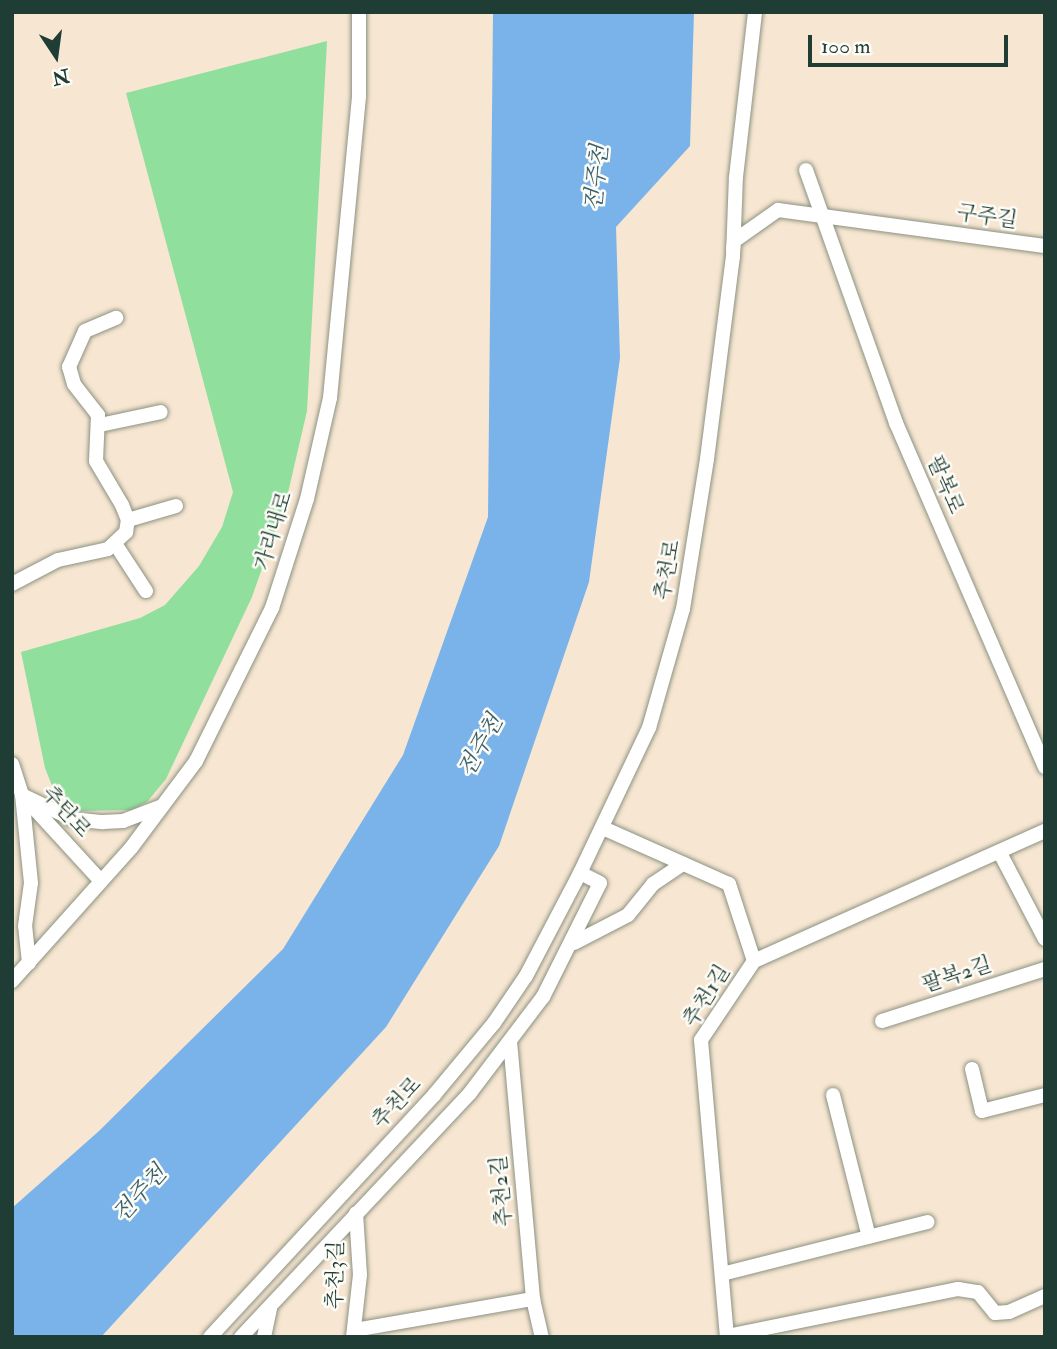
<!DOCTYPE html>
<meta charset="utf-8">
<style>
body{margin:0}
#map{position:relative;width:1057px;height:1349px;overflow:hidden;background:#f7e6d1;font-family:"IM FELL Double Pica","Noto Serif KR",serif}
div>[style]{position:absolute}
[style*='--x']{left:calc(var(--x)*1px);top:calc(var(--y)*1px);width:calc(var(--w)*1px);rotate:calc(var(--a)*1deg)}
.green>*{inset:0;background:#91df9d}
.water>*{inset:0;background:#7ab3ea}
.roads{filter:drop-shadow(0 0 2px #8b9282) drop-shadow(0 0 2px #8b9282)}
.minor>*{height:14px;margin:-7px;padding:0 7px;transform-origin:7px;border-radius:7px;background:#fff}
span{translate:-50% -50%;white-space:nowrap;text-align:center;line-height:1.15;-webkit-text-stroke:5px #fdfcf7;paint-order:stroke}
.street-label{font-size:21px;color:#1f3d34}
.water-label{font-size:23px;color:#3a606b;font-style:italic}
.frame{position:absolute;inset:0;border:14px solid #1f3d34;pointer-events:none}
.north{position:absolute;left:21px;top:21px;width:70px;height:70px;-webkit-text-stroke:5px #fdfcf7;paint-order:stroke;rotate:167deg;font-size:19px;font-weight:700;line-height:28px;text-align:center;color:#1f3d34}
.north::after{content:'';display:block;margin:auto;width:24px;height:32px;background:#1f3d34;clip-path:polygon(50% 0,100% 100%,50% 72%,0 100%)}
.scale{position:absolute;left:808px;top:35px;width:200px;height:32px;box-sizing:border-box;border:4px solid #1f3d34;border-top:0;padding-left:9px;font-size:21px;line-height:24px;white-space:nowrap;color:#1f3d34;-webkit-text-stroke:5px #fdfcf7;paint-order:stroke}
</style>
<div id="map">
<div class="green">
<div style="clip-path:polygon(327px 41px,307px 411px,287px 497px,252px 597px,166px 779px,147px 802px,132px 810px,79px 811px,53px 788px,45px 768px,21px 652px,140px 618px,165px 605px,199px 566px,222px 527px,233px 492px,126px 93px)"></div>
</div>
<div class="water">
<div style="clip-path:polygon(493px 12px,694px 12px,690px 146px,616px 227px,620px 358px,589px 582px,499px 846px,386px 1027px,101px 1337px,12px 1337px,12px 1208px,99px 1131px,283px 949px,403px 755px,488px 517px)"></div>
</div>
<div class="roads">
<div class="minor">
<div style="--x:806;--y:170;--w:269;--a:70.4"></div>
<div style="--x:896;--y:423;--w:375;--a:66.6"></div>
<div style="--x:733;--y:250;--w:9;--a:-84"></div>
<div style="--x:734;--y:241;--w:54;--a:-35.2"></div>
<div style="--x:778;--y:210;--w:269;--a:7.7"></div>
<div style="--x:100;--y:425;--w:62;--a:-12"></div>
<div style="--x:128;--y:520;--w:50;--a:-16.3"></div>
<div style="--x:116;--y:545;--w:55;--a:56.9"></div>
<div style="--x:12;--y:584;--w:52;--a:-27.6"></div>
<div style="--x:58;--y:560;--w:51;--a:-12.4"></div>
<div style="--x:108;--y:549;--w:25;--a:-43"></div>
<div style="--x:126;--y:532;--w:12;--a:-81"></div>
<div style="--x:128;--y:520;--w:16;--a:-112"></div>
<div style="--x:122;--y:505;--w:51;--a:-120.6"></div>
<div style="--x:96;--y:461;--w:46;--a:-87.5"></div>
<div style="--x:98;--y:415;--w:39;--a:-128"></div>
<div style="--x:74;--y:384;--w:18;--a:-106"></div>
<div style="--x:69;--y:367;--w:39;--a:-66"></div>
<div style="--x:85;--y:331;--w:34;--a:-23"></div>
<div style="--x:12;--y:764;--w:33;--a:72"></div>
<div style="--x:22;--y:795;--w:115;--a:47.5"></div>
<div style="--x:603;--y:828;--w:138;--a:24"></div>
<div style="--x:729;--y:884;--w:81;--a:72"></div>
<div style="--x:754;--y:961;--w:95;--a:123.9"></div>
<div style="--x:701;--y:1040;--w:298;--a:85"></div>
<div style="--x:1000;--y:853;--w:97;--a:62.4"></div>
<div style="--x:574;--y:943;--w:61;--a:-27.4"></div>
<div style="--x:628;--y:915;--w:40;--a:-51"></div>
<div style="--x:653;--y:884;--w:36;--a:-34"></div>
<div style="--x:754;--y:961;--w:319;--a:-24.1"></div>
<div style="--x:29;--y:963;--w:37;--a:-96"></div>
<div style="--x:25;--y:926;--w:43;--a:-82.1"></div>
<div style="--x:31;--y:883;--w:88;--a:-95.8"></div>
<div style="--x:22;--y:795;--w:55;--a:25.6"></div>
<div style="--x:72;--y:819;--w:31;--a:6"></div>
<div style="--x:103;--y:822;--w:20;--a:-3"></div>
<div style="--x:123;--y:821;--w:42;--a:-21"></div>
<div style="--x:12;--y:981;--w:178;--a:-48.2"></div>
<div style="--x:131;--y:848;--w:109;--a:-53.2"></div>
<div style="--x:196;--y:761;--w:171;--a:-63.6"></div>
<div style="--x:272;--y:608;--w:114;--a:-72.2"></div>
<div style="--x:307;--y:499;--w:104;--a:-77.2"></div>
<div style="--x:330;--y:398;--w:304;--a:-84.5"></div>
<div style="--x:359;--y:95;--w:83;--a:-90"></div>
<div style="--x:882;--y:1021;--w:171;--a:-17.7"></div>
<div style="--x:510;--y:1041;--w:259;--a:84.9"></div>
<div style="--x:533;--y:1299;--w:39;--a:77"></div>
<div style="--x:972;--y:1069;--w:43;--a:76.6"></div>
<div style="--x:982;--y:1111;--w:65;--a:-14.3"></div>
<div style="--x:833;--y:1095;--w:146;--a:75.8"></div>
<div style="--x:722;--y:1274;--w:212;--a:-14.2"></div>
<div style="--x:355;--y:1330;--w:181;--a:-9.9"></div>
<div style="--x:727;--y:1336;--w:236;--a:-11.5"></div>
<div style="--x:958;--y:1289;--w:20;--a:9"></div>
<div style="--x:978;--y:1292;--w:27;--a:51"></div>
<div style="--x:995;--y:1313;--w:14;--a:-4"></div>
<div style="--x:1009;--y:1312;--w:39;--a:-24"></div>
<div style="--x:210;--y:1337;--w:330;--a:-47.2"></div>
<div style="--x:434;--y:1095;--w:94;--a:-50.2"></div>
<div style="--x:494;--y:1023;--w:57;--a:-55.8"></div>
<div style="--x:526;--y:976;--w:116;--a:-62.3"></div>
<div style="--x:580;--y:873;--w:161;--a:-64.6"></div>
<div style="--x:649;--y:728;--w:124;--a:-74.1"></div>
<div style="--x:683;--y:609;--w:152;--a:-80.9"></div>
<div style="--x:707;--y:459;--w:204;--a:-82.7"></div>
<div style="--x:733;--y:257;--w:80;--a:-87.9"></div>
<div style="--x:736;--y:177;--w:166;--a:-83.4"></div>
<div style="--x:241;--y:1337;--w:335;--a:-46.8"></div>
<div style="--x:470;--y:1093;--w:121;--a:-52.8"></div>
<div style="--x:543;--y:997;--w:127;--a:-63.4"></div>
<div style="--x:600;--y:883;--w:22;--a:-153"></div>
<div style="--x:264;--y:1337;--w:29;--a:-78"></div>
<div style="--x:353;--y:1337;--w:62;--a:-83.6"></div>
<div style="--x:360;--y:1275;--w:62;--a:-93.7"></div>
</div>
</div>
<div class="street-label">
<span style="left:987px;top:217px;rotate:8deg">구주길</span>
<span style="left:945px;top:485px;rotate:67deg">팔복로</span>
<span style="left:274px;top:531px;rotate:-73deg">가리내로</span>
<span style="left:668px;top:570px;rotate:-80deg">추천로</span>
<span style="left:66px;top:812px;rotate:48deg">추탄로</span>
<span style="left:957px;top:975px;rotate:-18deg">팔복2길</span>
<span style="left:707px;top:996px;rotate:-58deg">추천1길</span>
<span style="left:397px;top:1103px;rotate:-47deg">추천로</span>
<span style="left:502px;top:1191px;rotate:-95deg">추천2길</span>
<span style="left:336px;top:1275px;rotate:-89deg">추천3길</span>
</div>
<div class="water-label">
<span style="left:597px;top:178px;rotate:-84deg">전주천</span>
<span style="left:481px;top:746px;rotate:-61deg">전주천</span>
<span style="left:140px;top:1194px;rotate:-48deg">전주천</span>
</div>
<div class="frame"></div>
<div class="north">N</div>
<div class="scale">100 m</div>
</div>
